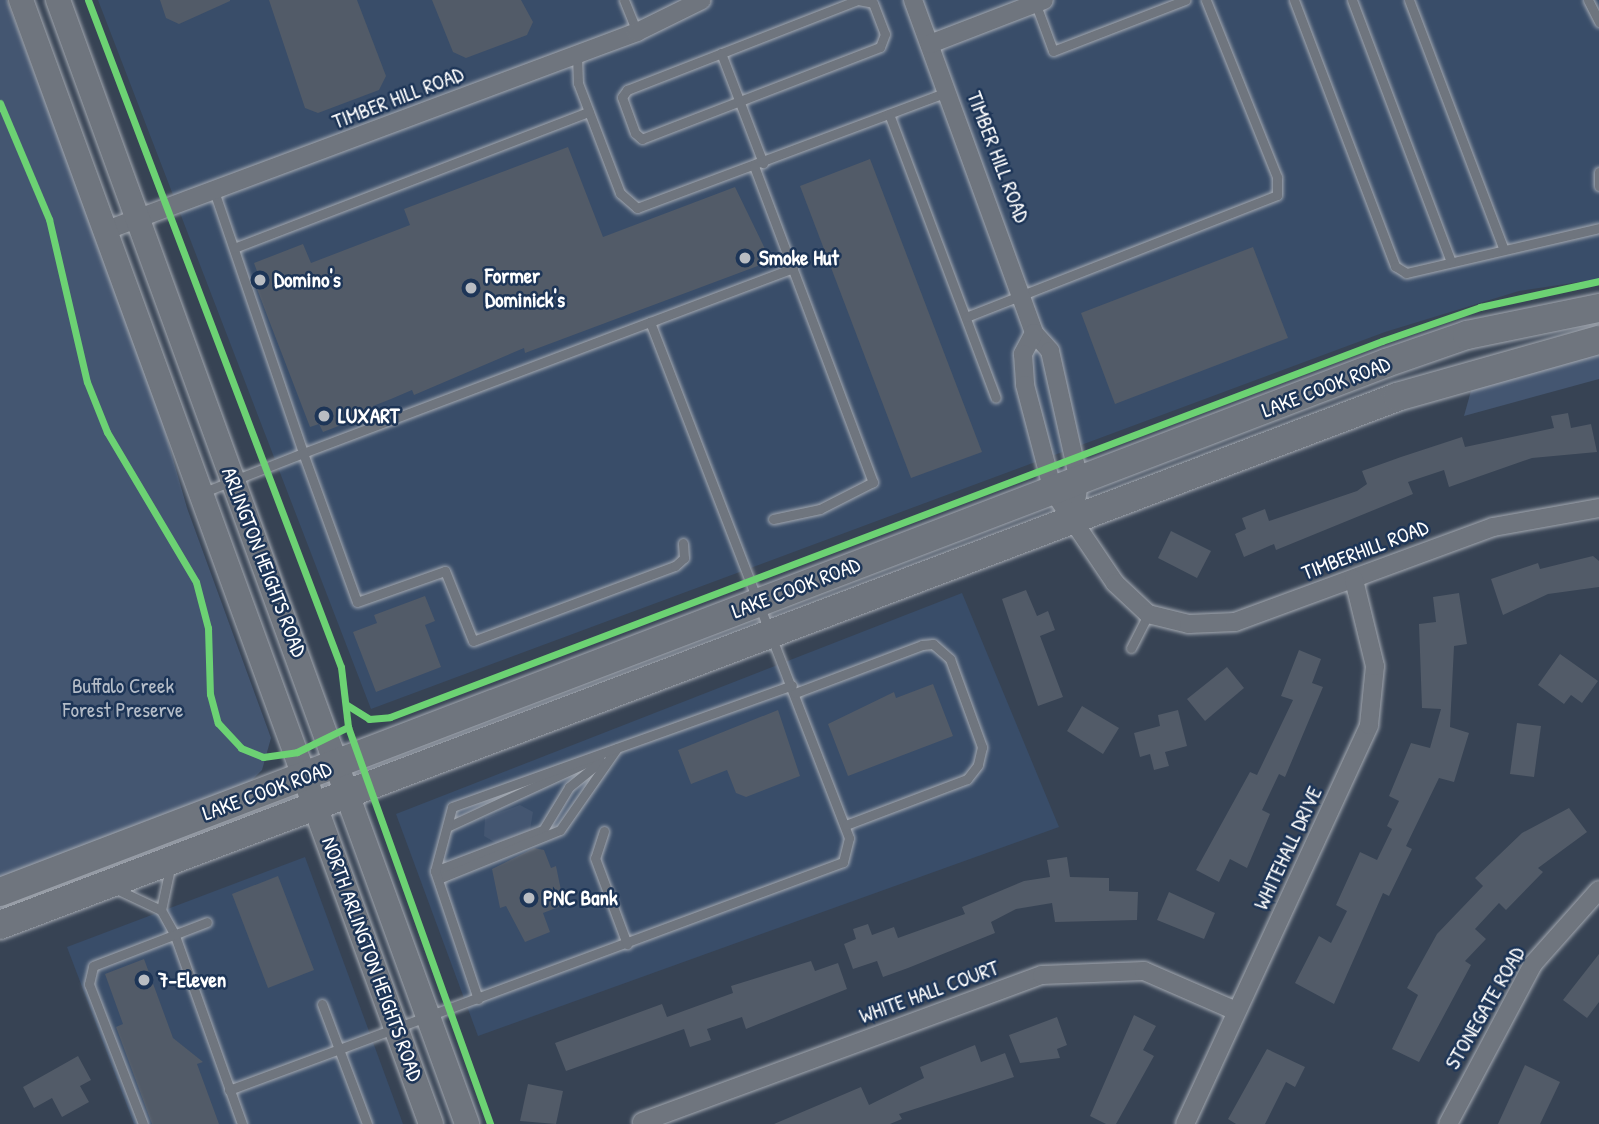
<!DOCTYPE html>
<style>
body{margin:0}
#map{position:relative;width:1599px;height:1124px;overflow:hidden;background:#374354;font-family:"Patrick Hand",sans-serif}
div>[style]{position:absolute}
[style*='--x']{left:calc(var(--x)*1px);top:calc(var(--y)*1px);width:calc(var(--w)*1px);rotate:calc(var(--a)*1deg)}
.built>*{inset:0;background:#394d69}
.green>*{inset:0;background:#445671}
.building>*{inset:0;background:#525b68}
.roads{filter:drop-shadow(0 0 2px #a5aab2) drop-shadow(0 0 2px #a5aab2)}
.lane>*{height:9px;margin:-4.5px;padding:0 4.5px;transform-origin:4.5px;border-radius:4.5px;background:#6f757e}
.street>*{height:18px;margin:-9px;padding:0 9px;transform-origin:9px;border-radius:9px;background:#6f757e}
.secondary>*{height:24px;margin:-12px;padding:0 12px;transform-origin:12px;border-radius:12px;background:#6f757e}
.primary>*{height:28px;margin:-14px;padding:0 14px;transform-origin:14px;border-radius:14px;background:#6f757e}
.cycleway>*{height:7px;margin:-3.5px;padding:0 3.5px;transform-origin:3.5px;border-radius:3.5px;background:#6cd273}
.dots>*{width:19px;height:19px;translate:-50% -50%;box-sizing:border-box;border:4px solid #1d3557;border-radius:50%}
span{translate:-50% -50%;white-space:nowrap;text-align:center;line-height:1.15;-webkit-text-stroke:5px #1d3557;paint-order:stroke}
.street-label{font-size:21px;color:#fff}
.poi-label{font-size:21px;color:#fff;font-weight:700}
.left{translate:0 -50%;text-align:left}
.park-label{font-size:21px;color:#b5bdc8}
</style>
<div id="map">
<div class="built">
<div style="clip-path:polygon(98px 0,1599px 0,1599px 279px,1519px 291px,1385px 332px,371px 709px)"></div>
<div style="clip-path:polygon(962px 593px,1059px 827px,478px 1036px,396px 814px)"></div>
<div style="clip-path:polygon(305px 857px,403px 1124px,134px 1124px,67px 947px)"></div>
</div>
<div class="green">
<div style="clip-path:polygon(0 0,7px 0,153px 389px,187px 508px,271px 738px,262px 770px,249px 783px,0 878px)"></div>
<div style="clip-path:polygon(1599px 352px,1599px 379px,1464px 416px,1474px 380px)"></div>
<div style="clip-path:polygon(520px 805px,533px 812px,530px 830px,496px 843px,484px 836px,485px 818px)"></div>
</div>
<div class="building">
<div style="clip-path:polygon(160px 0,230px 0,230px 1px,179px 24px,166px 18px)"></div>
<div style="clip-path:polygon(269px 0,357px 0,386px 76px,379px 90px,318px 113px,305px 108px)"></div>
<div style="clip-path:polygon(432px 0,521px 0,533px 22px,527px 35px,466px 58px,453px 52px)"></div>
<div style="clip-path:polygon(568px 147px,603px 237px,735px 187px,767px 253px,760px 256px,763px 264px,525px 353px,524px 348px,414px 395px,412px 390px,391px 399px,373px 406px,375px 412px,323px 432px,319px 424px,310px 427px,252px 276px,258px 274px,254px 263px,303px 244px,311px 263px,410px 225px,404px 209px)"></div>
<div style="clip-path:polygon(870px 159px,982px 452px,911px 478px,800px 186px)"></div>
<div style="clip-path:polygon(1253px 247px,1288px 338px,1115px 404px,1081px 313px)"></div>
<div style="clip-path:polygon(1568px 413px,1571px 428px,1591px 424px,1597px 452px,1532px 458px,1449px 487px,1444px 470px,1408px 482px,1413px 494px,1276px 550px,1274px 544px,1244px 557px,1235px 534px,1246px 529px,1242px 518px,1265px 509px,1269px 521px,1357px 491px,1367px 484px,1362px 471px,1401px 457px,1462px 437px,1465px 447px,1554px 428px,1551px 416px)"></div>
<div style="clip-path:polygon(1171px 531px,1211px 551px,1197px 578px,1158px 558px)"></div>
<div style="clip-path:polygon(1593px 556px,1599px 561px,1599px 587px,1548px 594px,1503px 615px,1491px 579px,1538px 563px,1540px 569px)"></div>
<div style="clip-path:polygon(1026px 590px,1037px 616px,1048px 611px,1055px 630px,1040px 636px,1063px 697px,1038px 706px,1002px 599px)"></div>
<div style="clip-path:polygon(1459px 593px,1467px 644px,1454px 646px,1450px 727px,1469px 733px,1454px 782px,1439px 778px,1406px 846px,1412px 849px,1389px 896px,1383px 893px,1334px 1004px,1295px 983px,1319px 936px,1331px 943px,1347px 911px,1336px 905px,1360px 852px,1377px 860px,1392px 829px,1387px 826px,1399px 801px,1389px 796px,1411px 743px,1430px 748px,1441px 709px,1422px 708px,1419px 624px,1436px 622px,1433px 597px)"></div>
<div style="clip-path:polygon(425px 596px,435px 621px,425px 625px,441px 667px,376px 692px,353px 632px,377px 623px,374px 615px)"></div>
<div style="clip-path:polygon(1299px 650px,1321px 659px,1312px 683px,1323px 687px,1285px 777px,1279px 774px,1262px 810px,1270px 814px,1247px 868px,1230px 859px,1219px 882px,1196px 870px,1250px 772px,1257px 775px,1293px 700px,1281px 696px)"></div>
<div style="clip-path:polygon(1560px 654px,1598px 681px,1582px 703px,1571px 695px,1564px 704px,1538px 685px)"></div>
<div style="clip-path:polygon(1227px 667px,1244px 688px,1205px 721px,1187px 699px)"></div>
<div style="clip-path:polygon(933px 684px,953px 736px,848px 776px,828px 724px,894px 692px,896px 698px)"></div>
<div style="clip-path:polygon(1082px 706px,1119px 728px,1103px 754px,1067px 731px)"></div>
<div style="clip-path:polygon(778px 710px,800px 776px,746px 797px,736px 793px,727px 770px,691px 784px,678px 750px)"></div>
<div style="clip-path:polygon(1178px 710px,1187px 746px,1165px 752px,1169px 766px,1154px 770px,1150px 754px,1140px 757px,1134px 733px,1160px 726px,1158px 715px)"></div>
<div style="clip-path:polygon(1517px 723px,1541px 726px,1534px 777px,1510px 774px)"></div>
<div style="clip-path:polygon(1569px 808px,1587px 832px,1538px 868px,1543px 872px,1506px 910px,1499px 903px,1475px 929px,1486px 939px,1465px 961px,1471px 965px,1419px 1062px,1392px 1049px,1418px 995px,1407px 988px,1437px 934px,1483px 886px,1475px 878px,1522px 833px)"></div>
<div style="clip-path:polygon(534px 848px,544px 850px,551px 868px,556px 866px,564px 905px,543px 913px,550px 932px,525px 942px,506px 906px,500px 908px,492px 869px)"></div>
<div style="clip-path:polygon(1067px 857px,1070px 877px,1109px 878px,1109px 891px,1138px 892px,1137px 920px,1055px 922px,1052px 903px,1016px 909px,991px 922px,995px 933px,908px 968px,883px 977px,877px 961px,853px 969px,844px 944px,856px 939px,853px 929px,868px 924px,872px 935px,894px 927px,898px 938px,965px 914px,962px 907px,1024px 881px,1050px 877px,1047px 860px)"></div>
<div style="clip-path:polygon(278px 876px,314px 970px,268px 988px,232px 894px)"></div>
<div style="clip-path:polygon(1169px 892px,1215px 913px,1204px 939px,1157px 920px)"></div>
<div style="clip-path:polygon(1599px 954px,1599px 1002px,1587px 1018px,1563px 1000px)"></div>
<div style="clip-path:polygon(144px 959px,173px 1038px,203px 1062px,197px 1064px,219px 1124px,152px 1124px,116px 1027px,123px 1024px,105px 974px)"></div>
<div style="clip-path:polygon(811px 961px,815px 971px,838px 963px,847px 989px,746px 1029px,742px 1017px,707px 1029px,711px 1040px,690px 1047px,684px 1029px,566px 1071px,555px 1043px,662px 1004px,667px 1017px,733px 993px,731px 986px)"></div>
<div style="clip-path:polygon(1134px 1015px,1156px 1026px,1143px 1050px,1154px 1056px,1116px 1124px,1106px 1124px,1090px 1116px)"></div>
<div style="clip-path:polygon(1057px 1017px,1067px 1045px,1057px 1049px,1060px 1058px,1020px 1063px,1009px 1035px)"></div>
<div style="clip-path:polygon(975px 1045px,981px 1062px,1005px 1053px,1014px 1077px,899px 1114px,902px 1119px,890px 1124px,774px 1124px,861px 1087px,869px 1105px,924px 1078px,920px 1067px)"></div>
<div style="clip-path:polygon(1267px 1049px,1305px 1067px,1295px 1087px,1286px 1082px,1265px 1124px,1236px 1124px,1228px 1119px)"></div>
<div style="clip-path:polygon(78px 1056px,91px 1080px,80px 1086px,89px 1102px,62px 1117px,52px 1098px,34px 1108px,23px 1087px)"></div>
<div style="clip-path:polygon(1525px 1065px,1560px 1082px,1540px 1124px,1498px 1124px)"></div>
<div style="clip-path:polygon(528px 1084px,563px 1091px,556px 1124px,520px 1121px)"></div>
</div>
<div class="roads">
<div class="lane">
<div style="--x:624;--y:0;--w:35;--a:68"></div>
<div style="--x:858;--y:0;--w:15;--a:11"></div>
<div style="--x:873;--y:3;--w:33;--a:69"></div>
<div style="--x:885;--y:34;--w:14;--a:111"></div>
<div style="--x:880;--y:47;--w:255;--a:158.9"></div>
<div style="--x:642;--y:139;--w:9;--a:-139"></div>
<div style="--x:635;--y:133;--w:38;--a:-110"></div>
<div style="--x:622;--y:97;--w:9;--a:-54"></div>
<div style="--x:627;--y:90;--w:248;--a:-21.3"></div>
<div style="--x:1294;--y:0;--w:285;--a:69.2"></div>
<div style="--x:1395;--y:266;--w:13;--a:32"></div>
<div style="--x:1406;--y:273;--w:198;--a:-13.1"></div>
<div style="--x:1352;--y:0;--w:280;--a:69.3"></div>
<div style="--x:1409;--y:0;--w:267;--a:69.2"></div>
<div style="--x:1588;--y:0;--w:25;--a:63"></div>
<div style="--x:1035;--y:2;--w:52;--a:69.8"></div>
<div style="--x:1053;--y:51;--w:142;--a:-21.1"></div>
<div style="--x:721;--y:53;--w:118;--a:69.1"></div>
<div style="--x:577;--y:55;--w:28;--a:88"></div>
<div style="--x:578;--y:83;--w:118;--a:69.1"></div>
<div style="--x:620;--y:193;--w:23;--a:41"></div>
<div style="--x:637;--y:208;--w:331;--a:-20.5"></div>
<div style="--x:889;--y:114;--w:303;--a:69.4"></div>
<div style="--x:754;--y:166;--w:338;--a:69.4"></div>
<div style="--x:873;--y:482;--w:59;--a:153"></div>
<div style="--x:820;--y:509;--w:48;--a:168"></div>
<div style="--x:1599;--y:172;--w:14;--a:90"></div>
<div style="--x:214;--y:191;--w:277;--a:71.2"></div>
<div style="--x:303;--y:453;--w:371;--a:-20.7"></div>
<div style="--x:650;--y:322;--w:553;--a:68.91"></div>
<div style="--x:849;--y:838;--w:25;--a:104"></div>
<div style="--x:843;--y:862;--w:655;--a:159.63"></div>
<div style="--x:234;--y:248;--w:380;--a:-21"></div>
<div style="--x:966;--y:317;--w:334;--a:-21.4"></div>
<div style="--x:1277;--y:195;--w:18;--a:-90"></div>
<div style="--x:1277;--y:177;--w:191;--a:-111.9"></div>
<div style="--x:650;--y:322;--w:153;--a:-20.7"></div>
<div style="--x:204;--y:492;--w:106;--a:-21.5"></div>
<div style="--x:303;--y:453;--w:158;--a:70.1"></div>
<div style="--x:357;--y:602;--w:93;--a:-19.4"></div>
<div style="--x:445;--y:571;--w:75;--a:68.2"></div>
<div style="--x:473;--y:641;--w:215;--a:-20.4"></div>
<div style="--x:675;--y:566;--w:12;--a:-42"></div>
<div style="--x:684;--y:558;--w:15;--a:-94"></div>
<div style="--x:1131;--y:648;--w:38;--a:-63"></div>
<div style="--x:795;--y:693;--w:136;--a:-20.7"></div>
<div style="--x:922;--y:645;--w:11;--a:-5"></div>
<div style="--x:933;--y:644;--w:23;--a:41"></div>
<div style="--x:950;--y:659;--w:94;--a:70"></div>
<div style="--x:982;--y:747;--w:18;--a:103"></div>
<div style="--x:978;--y:765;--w:18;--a:128"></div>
<div style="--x:967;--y:779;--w:129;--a:159.2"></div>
<div style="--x:447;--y:827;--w:160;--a:-24.8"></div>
<div style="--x:604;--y:831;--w:28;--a:108"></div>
<div style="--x:595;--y:858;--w:92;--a:69.6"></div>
<div style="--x:435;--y:871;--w:116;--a:-20.8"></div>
<div style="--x:543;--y:830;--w:50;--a:-58.8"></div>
<div style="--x:569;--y:787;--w:41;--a:-39.1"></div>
<div style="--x:438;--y:879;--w:131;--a:-21.9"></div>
<div style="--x:560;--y:830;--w:100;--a:-55.2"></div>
<div style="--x:114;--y:888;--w:52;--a:25.1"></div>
<div style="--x:161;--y:910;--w:26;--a:61"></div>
<div style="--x:174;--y:933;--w:203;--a:70.4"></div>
<div style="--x:161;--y:910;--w:43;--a:-77.9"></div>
<div style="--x:478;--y:999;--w:135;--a:-108.6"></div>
<div style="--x:435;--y:871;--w:66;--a:-75.1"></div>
<div style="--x:452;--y:807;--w:361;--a:-19.7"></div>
<div style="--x:322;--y:1004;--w:128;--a:69.4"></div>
<div style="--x:143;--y:1124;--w:150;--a:-111.1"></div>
<div style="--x:89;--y:984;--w:18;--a:-77"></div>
<div style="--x:93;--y:966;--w:122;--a:-21.1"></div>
</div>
<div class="street">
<div style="--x:913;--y:0;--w:354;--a:70"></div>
<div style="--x:1034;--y:333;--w:24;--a:48"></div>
<div style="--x:1050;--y:351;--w:133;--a:77.4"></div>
<div style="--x:1079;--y:481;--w:37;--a:98"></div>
<div style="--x:930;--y:44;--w:122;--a:-21.1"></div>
<div style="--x:107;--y:230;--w:566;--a:-20.48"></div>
<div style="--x:637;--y:32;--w:72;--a:-26.2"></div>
<div style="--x:1034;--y:333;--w:24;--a:118"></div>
<div style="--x:1023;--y:354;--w:31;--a:86"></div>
<div style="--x:1025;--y:385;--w:110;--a:75.2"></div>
<div style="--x:1053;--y:491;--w:111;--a:56"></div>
<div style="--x:1115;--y:583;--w:45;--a:43.2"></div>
<div style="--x:1148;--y:614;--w:42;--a:13.7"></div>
<div style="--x:1189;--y:624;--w:46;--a:-2.5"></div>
<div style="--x:1235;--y:622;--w:275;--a:-20.2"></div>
<div style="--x:1493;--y:527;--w:108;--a:-10.2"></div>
<div style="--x:642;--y:1122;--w:426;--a:-20.2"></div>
<div style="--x:1042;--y:975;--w:102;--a:-2.2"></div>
<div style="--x:1144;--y:971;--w:100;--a:23.5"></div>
<div style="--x:1185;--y:1124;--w:439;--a:-65.2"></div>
<div style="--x:1369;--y:725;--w:59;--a:-84.2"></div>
<div style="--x:1375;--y:666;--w:89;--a:-103.7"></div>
<div style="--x:1448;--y:1124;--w:181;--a:-62"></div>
<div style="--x:1533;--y:964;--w:99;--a:-48.3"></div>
</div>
<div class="secondary">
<div style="--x:21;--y:0;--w:1196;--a:69.96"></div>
<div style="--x:58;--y:0;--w:1196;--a:70"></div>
</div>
<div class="primary">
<div style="--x:0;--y:892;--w:1484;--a:-20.89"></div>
<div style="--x:1386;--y:363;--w:86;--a:-19.1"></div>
<div style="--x:1467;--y:335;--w:135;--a:-11.6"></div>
<div style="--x:0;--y:925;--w:1493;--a:-20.7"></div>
<div style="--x:1397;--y:397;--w:210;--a:-15.8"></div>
</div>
</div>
<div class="cycleway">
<div style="--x:88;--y:0;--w:713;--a:69.23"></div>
<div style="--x:341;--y:667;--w:60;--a:83.3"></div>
<div style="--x:348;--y:727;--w:422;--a:70.3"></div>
<div style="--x:0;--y:103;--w:126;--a:67.1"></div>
<div style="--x:49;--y:219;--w:167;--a:76.9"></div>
<div style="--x:87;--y:382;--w:54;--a:68.2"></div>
<div style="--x:107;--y:432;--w:174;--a:59.3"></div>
<div style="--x:196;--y:582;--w:48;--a:75.4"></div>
<div style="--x:208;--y:628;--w:66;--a:88.3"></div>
<div style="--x:210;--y:694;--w:30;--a:75"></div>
<div style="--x:218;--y:723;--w:34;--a:47"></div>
<div style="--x:241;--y:748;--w:24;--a:22"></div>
<div style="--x:263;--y:757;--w:34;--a:-8"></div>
<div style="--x:297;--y:752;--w:57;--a:-26.1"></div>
<div style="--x:347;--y:705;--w:26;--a:32"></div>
<div style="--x:369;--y:719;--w:21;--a:-5"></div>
<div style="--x:390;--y:717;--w:1061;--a:-20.76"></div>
<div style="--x:1382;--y:341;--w:104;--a:-19.1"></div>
<div style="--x:1480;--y:307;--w:122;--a:-12.3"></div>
</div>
<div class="dots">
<div style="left:745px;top:258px;background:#b9bdc3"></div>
<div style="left:260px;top:280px;background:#b9bdc3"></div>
<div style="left:471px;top:288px;background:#b9bdc3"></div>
<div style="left:324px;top:416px;background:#b9bdc3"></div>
<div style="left:529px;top:898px;background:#b9bdc3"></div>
<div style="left:144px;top:980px;background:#b9bdc3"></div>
</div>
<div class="street-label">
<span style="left:398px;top:98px;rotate:-21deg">TIMBER HILL ROAD</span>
<span style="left:998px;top:157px;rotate:69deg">TIMBER HILL ROAD</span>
<span style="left:1326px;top:387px;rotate:-21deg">LAKE COOK ROAD</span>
<span style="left:1365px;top:550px;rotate:-21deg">TIMBERHILL ROAD</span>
<span style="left:264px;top:562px;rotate:69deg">ARLINGTON HEIGHTS ROAD</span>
<span style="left:796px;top:588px;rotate:-21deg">LAKE COOK ROAD</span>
<span style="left:267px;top:791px;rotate:-20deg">LAKE COOK ROAD</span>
<span style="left:1288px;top:848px;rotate:-65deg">WHITEHALL DRIVE</span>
<span style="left:372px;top:959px;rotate:70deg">NORTH ARLINGTON HEIGHTS ROAD</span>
<span style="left:929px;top:992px;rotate:-20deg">WHITE HALL COURT</span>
<span style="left:1485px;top:1008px;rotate:-60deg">STONEGATE ROAD</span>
</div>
<div class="poi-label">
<span class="left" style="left:759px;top:258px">Smoke Hut</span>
<span class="left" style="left:485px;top:288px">Former<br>Dominick's</span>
<span class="left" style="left:274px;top:280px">Domino's</span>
<span class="left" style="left:338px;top:416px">LUXART</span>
<span class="left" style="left:543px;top:898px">PNC Bank</span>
<span class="left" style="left:158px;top:980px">7-Eleven</span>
</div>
<div class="park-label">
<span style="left:123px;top:698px">Buffalo Creek<br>Forest Preserve</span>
</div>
</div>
